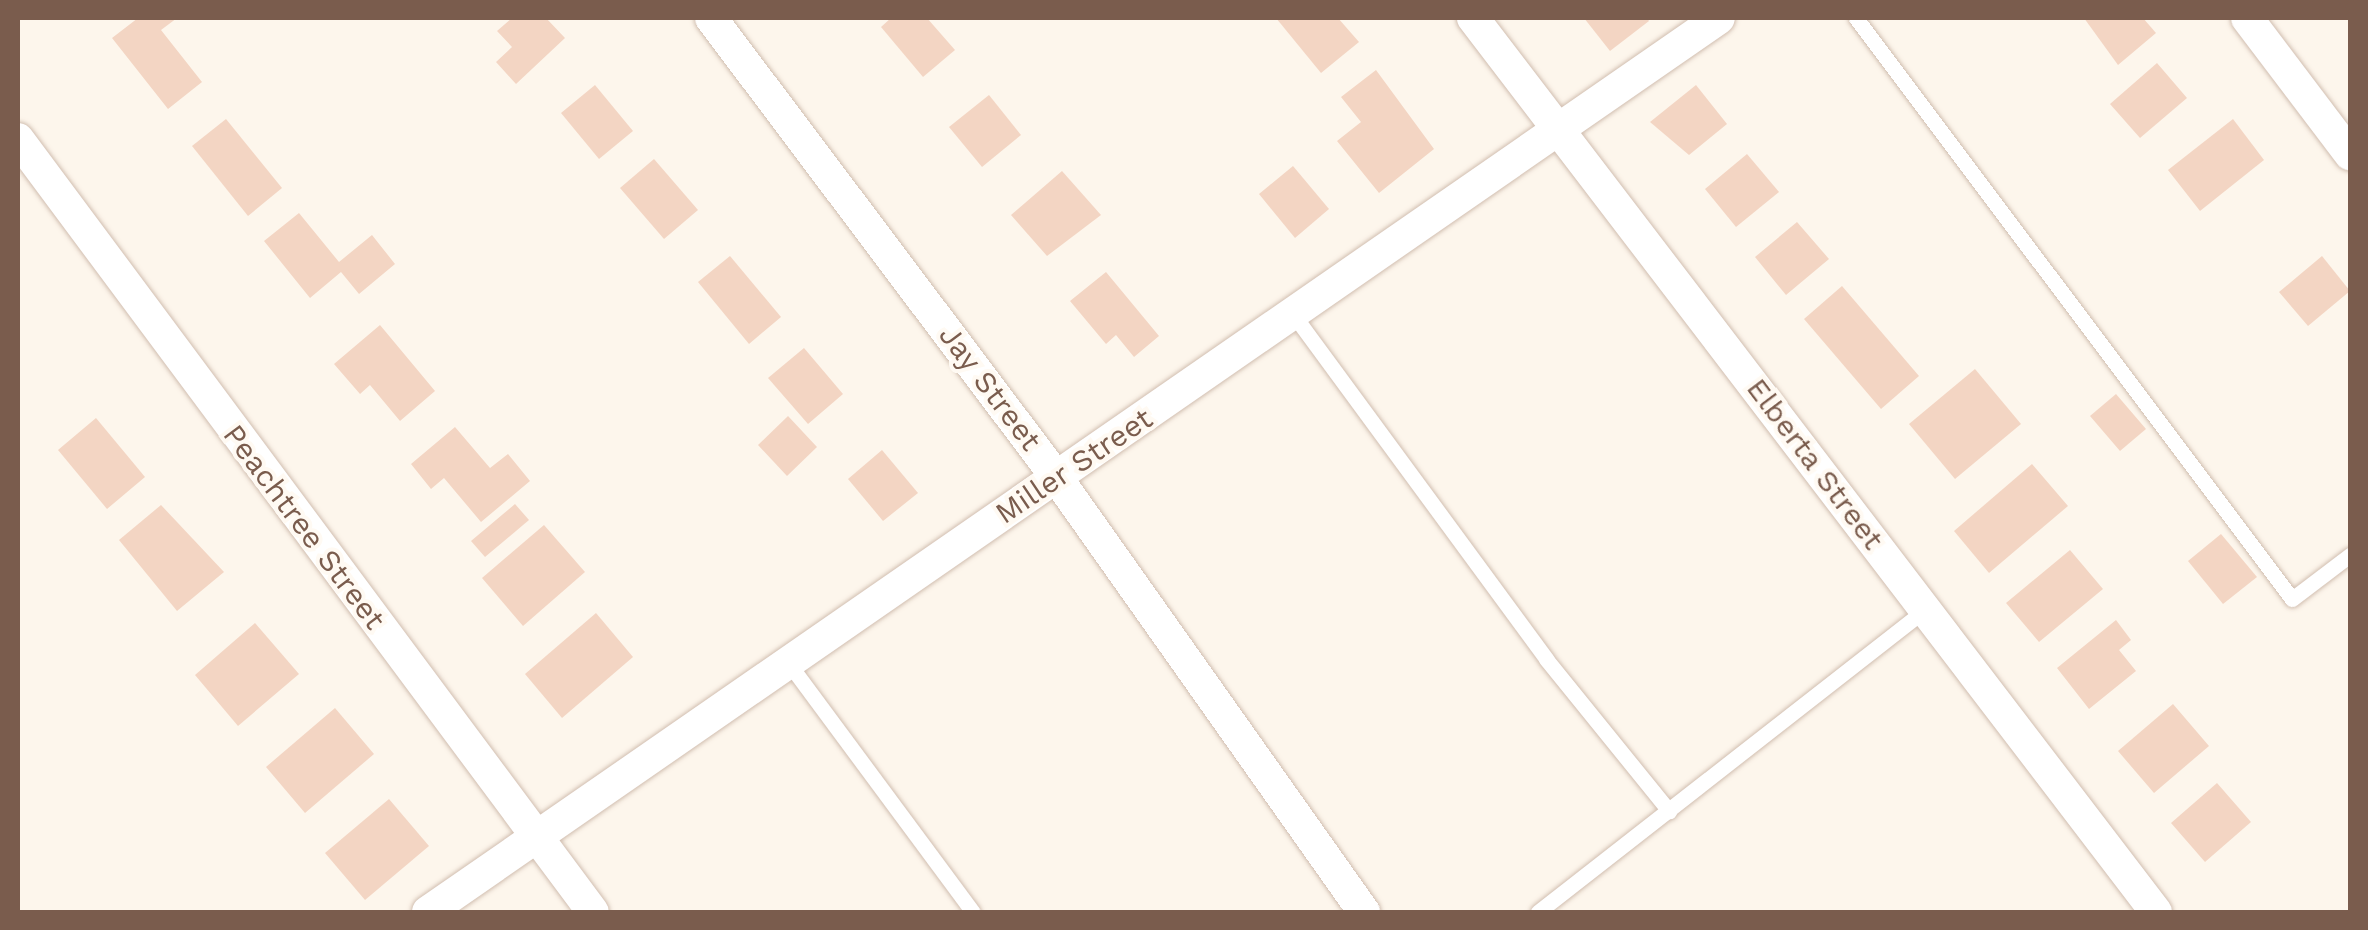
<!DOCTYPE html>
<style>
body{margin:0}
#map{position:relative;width:2368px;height:930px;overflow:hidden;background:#fdf6ec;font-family:"Work Sans",sans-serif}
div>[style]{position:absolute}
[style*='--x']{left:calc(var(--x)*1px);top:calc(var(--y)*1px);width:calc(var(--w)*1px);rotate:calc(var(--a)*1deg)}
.building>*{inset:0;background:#f3d5c3}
.roads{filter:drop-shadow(0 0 2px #d1beb0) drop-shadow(0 0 2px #d1beb0)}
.lane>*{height:15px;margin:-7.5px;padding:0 7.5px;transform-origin:7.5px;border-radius:7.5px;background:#fff}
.street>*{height:32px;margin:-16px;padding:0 16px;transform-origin:16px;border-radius:16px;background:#fff}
span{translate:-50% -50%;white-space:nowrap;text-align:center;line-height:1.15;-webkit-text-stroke:8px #fffaf3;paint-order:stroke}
.street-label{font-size:30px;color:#7a5c4d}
.frame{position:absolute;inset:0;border:20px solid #7a5c4d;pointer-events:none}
</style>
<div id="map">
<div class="building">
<div style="clip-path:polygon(138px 18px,177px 18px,161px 30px,202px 82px,168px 109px,112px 38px)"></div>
<div style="clip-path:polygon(512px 18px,546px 18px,565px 38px,516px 84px,496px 62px,512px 47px,497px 31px)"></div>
<div style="clip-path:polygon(891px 18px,927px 18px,955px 50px,923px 77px,881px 27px)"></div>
<div style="clip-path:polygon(1276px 18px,1338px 18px,1359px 42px,1321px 73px)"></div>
<div style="clip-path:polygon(1584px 18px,1647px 18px,1649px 21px,1610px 51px)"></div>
<div style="clip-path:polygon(2084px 18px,2143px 18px,2156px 33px,2118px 65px)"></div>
<div style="clip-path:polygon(2157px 63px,2187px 98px,2140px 138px,2110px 104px)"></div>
<div style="clip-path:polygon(1376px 70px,1434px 149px,1379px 193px,1337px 141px,1361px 122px,1341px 97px)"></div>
<div style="clip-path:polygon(595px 85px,633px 131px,599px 159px,561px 113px)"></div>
<div style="clip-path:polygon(1696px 85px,1727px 124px,1689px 155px,1650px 122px)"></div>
<div style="clip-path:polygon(989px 95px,1021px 135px,982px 167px,949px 127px)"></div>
<div style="clip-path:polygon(226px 119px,282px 188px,248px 216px,192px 146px)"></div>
<div style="clip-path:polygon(2233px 119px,2264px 160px,2200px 211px,2168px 170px)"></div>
<div style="clip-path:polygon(1747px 154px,1779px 192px,1736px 227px,1705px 189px)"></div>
<div style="clip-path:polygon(654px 159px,698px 210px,664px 239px,620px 188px)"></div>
<div style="clip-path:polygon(1293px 166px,1329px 209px,1295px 238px,1259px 194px)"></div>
<div style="clip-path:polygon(1062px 171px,1101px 215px,1047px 256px,1011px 215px)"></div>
<div style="clip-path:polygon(299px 213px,339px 262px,372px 235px,395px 264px,359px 294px,341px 272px,310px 298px,264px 241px)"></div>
<div style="clip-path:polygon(1797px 222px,1829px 259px,1786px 295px,1755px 257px)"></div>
<div style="clip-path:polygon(730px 256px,781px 317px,749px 344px,698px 282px)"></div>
<div style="clip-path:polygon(2322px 256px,2350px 291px,2308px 326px,2279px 292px)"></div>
<div style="clip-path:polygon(1106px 272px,1159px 336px,1134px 357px,1116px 335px,1106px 344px,1070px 301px)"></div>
<div style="clip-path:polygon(1842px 286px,1919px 376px,1881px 409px,1804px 319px)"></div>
<div style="clip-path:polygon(380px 325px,435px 391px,400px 421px,370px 385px,360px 394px,334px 364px)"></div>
<div style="clip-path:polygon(804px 348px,843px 394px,808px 424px,768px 378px)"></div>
<div style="clip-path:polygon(1975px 369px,2021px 424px,1955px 479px,1909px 424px)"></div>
<div style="clip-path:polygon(2116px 394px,2146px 429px,2120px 451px,2090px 416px)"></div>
<div style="clip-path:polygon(788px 416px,817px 447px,787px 476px,758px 445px)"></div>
<div style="clip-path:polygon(96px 418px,145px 477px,107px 509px,58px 450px)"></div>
<div style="clip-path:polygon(455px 427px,490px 468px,508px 454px,530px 481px,481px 522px,444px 478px,431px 489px,411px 464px)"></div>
<div style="clip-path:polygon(882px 450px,918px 493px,883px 521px,848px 479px)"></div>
<div style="clip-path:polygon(2032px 464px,2068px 506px,1989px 573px,1954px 531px)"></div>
<div style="clip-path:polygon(515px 504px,529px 520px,485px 557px,471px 541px)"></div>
<div style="clip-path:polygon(161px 505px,224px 572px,177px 611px,119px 540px)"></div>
<div style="clip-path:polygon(544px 525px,585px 572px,523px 626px,482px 578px)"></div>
<div style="clip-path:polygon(2221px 534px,2257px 577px,2223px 604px,2188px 561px)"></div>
<div style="clip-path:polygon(2070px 550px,2103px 589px,2039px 642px,2006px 603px)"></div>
<div style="clip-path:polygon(596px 613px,633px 657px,562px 718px,525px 674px)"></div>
<div style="clip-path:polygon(2116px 620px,2131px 640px,2119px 650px,2136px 671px,2089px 709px,2057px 668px)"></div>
<div style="clip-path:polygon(255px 623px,299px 674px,238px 726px,195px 675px)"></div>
<div style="clip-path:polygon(2173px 704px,2209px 746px,2154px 793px,2118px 751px)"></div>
<div style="clip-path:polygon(335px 708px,374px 754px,305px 813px,266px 767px)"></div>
<div style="clip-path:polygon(2217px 783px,2251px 822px,2205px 862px,2171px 823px)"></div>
<div style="clip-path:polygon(389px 799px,429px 846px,365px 900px,325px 853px)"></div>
</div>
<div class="roads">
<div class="lane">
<div style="--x:1856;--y:18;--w:726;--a:53.11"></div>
<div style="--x:2292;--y:599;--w:73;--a:-37.2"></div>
<div style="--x:1293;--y:314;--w:428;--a:53.7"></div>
<div style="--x:1546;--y:659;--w:196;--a:51"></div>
<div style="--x:787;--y:661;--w:312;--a:53.5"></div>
<div style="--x:1538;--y:912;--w:492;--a:-38"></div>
</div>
<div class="street">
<div style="--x:711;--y:18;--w:576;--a:53.05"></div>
<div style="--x:1057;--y:478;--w:532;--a:54.73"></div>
<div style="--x:1473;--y:18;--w:1125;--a:52.62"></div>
<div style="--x:2247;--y:18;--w:171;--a:52.9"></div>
<div style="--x:18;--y:139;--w:963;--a:53.36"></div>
<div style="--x:428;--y:912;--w:1570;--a:-34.7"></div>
</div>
</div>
<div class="street-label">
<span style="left:990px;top:388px;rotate:53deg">Jay Street</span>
<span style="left:1815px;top:464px;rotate:53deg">Elberta Street</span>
<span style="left:1074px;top:466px;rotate:-34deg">Miller Street</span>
<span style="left:304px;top:527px;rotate:53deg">Peachtree Street</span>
</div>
<div class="frame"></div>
</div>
